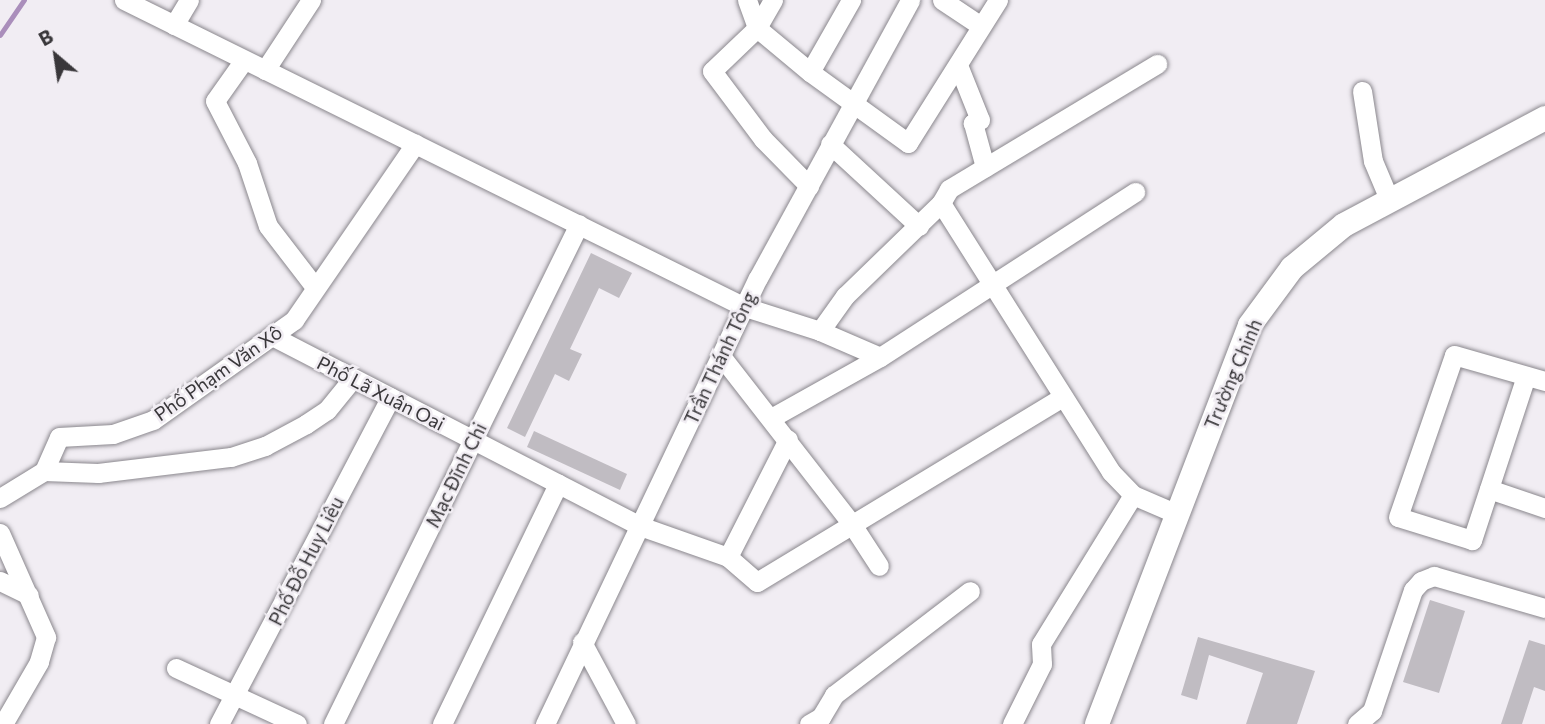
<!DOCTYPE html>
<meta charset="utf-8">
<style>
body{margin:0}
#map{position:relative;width:1545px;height:724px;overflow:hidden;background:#f1edf3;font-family:Commissioner,sans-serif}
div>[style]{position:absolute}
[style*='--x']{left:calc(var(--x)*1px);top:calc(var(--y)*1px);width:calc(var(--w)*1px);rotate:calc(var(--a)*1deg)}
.stream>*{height:4.5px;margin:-2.25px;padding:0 2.25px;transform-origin:2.25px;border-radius:2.25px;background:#aa8ebb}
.building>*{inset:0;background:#c0bcc2}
.roads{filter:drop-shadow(0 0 2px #8a878d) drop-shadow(0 0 2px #8a878d)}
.minor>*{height:19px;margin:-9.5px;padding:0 9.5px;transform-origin:9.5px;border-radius:9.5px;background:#fff}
.major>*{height:24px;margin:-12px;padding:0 12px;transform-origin:12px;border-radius:12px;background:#fff}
span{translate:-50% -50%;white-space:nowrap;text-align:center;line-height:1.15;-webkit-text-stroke:5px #f1edf3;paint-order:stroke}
.street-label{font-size:19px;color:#39373a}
.north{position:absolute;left:21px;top:21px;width:70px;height:70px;-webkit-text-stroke:5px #f1edf3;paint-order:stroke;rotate:331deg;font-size:19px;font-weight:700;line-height:28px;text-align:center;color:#39373a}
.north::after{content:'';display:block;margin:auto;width:24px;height:32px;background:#39373a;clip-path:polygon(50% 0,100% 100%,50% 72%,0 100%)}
</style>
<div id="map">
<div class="stream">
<div style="--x:0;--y:35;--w:42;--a:-55.6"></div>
</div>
<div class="building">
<div style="clip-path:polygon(591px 253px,632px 273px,619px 298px,599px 288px,570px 349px,582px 354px,569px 381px,555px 374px,525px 437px,507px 428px)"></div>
<div style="clip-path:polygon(534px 431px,627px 474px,620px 490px,527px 447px)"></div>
<div style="clip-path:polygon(1430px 600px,1465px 611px,1439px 693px,1403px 682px)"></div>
<div style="clip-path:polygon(1198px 637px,1315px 671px,1297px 724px,1246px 724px,1263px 673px,1209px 655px,1197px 700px,1181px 695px)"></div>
<div style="clip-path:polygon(1529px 640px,1545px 645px,1545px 691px,1534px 687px,1522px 724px,1501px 724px)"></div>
</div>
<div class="roads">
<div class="minor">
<div style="--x:124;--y:0;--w:693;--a:26.31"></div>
<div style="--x:745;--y:307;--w:79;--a:17.7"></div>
<div style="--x:820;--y:331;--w:65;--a:23.4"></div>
<div style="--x:747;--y:0;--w:30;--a:70"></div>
<div style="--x:757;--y:28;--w:69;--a:39.7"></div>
<div style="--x:810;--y:72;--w:121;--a:35.9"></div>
<div style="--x:908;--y:143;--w:169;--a:-57.8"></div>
<div style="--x:773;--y:0;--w:32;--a:120"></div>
<div style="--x:757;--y:28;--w:62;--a:136.3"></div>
<div style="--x:712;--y:71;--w:85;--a:53.1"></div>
<div style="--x:763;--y:139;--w:66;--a:45.6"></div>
<div style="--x:942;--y:0;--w:47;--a:33.7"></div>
<div style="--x:174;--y:25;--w:29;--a:-59"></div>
<div style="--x:244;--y:60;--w:50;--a:125.3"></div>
<div style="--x:215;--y:101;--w:70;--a:62.7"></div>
<div style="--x:247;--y:163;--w:66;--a:71.6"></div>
<div style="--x:268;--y:226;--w:76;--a:52.5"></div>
<div style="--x:958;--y:65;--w:59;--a:68.2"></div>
<div style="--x:980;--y:120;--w:8;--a:157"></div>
<div style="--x:973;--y:123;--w:46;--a:74.7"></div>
<div style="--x:265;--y:70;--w:84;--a:-56.7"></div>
<div style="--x:810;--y:72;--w:83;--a:-60.3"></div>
<div style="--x:1362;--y:91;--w:71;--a:81.1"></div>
<div style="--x:1373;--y:161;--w:41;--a:67.2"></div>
<div style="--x:830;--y:144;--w:121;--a:42.7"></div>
<div style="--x:941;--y:203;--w:318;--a:57.7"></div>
<div style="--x:1111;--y:472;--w:32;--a:46"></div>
<div style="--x:1133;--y:495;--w:48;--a:23.4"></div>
<div style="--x:820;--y:331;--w:43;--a:-54.5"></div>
<div style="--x:845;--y:296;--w:134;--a:-44.1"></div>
<div style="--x:941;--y:203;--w:16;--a:-60"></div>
<div style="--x:949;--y:189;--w:243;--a:-31"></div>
<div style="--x:272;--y:336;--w:414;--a:27.3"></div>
<div style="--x:640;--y:526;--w:93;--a:19.4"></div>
<div style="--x:728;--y:557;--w:132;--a:-63"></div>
<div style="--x:721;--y:356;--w:212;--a:52.1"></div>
<div style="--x:851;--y:523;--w:51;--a:56.9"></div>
<div style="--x:1526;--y:376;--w:173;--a:108.2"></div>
<div style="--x:1472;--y:540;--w:77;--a:-162.7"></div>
<div style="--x:1398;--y:517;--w:171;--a:-70.9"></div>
<div style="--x:1454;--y:355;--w:95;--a:15.9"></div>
<div style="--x:771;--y:418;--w:125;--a:-29.2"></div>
<div style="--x:880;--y:357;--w:304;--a:-32.9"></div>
<div style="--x:44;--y:471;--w:54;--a:2.1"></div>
<div style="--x:98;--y:473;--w:134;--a:-6.9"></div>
<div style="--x:231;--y:457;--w:36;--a:-18"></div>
<div style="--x:265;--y:446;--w:47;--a:-28.2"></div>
<div style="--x:306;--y:424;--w:25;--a:-34"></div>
<div style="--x:327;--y:410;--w:41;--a:-50.9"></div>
<div style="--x:1489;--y:489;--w:59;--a:18.7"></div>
<div style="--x:0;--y:498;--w:52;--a:-31.5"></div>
<div style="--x:44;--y:471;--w:37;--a:-66"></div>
<div style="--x:59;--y:437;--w:54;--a:-3.2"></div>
<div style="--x:113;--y:434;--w:42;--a:-19.3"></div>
<div style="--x:153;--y:420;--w:173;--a:-35.3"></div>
<div style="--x:294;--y:320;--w:214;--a:-55.5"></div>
<div style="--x:0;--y:533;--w:114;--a:66.1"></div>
<div style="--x:46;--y:637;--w:26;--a:106"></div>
<div style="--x:39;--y:662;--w:72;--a:120.1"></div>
<div style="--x:728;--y:557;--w:38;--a:41"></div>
<div style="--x:757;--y:582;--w:355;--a:-31.2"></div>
<div style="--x:0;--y:581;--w:32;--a:26"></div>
<div style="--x:582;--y:642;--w:93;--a:61.8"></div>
<div style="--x:176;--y:668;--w:133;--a:24.8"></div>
<div style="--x:219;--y:724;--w:369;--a:-62.3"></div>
<div style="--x:333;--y:724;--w:557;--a:-63.8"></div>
<div style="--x:442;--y:724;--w:267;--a:-64.2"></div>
<div style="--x:545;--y:724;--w:494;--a:-64.5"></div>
<div style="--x:758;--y:278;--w:317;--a:-61.3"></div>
<div style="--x:809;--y:724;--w:14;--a:-30"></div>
<div style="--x:821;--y:717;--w:26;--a:-59"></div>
<div style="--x:834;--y:695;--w:171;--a:-37.4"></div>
<div style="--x:1012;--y:724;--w:67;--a:-63.4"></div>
<div style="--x:1042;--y:664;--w:20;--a:-93"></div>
<div style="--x:1041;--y:644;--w:175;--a:-58.3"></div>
<div style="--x:1357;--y:724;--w:20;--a:-41"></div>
<div style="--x:1372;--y:711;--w:128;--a:-71.3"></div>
<div style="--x:1413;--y:590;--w:12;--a:-48"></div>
<div style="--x:1421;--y:581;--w:14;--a:-21"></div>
<div style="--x:1434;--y:576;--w:116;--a:16.1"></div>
</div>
<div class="major">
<div style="--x:1097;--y:724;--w:427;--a:-69"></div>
<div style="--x:1250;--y:325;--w:71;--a:-53.6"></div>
<div style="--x:1292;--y:268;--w:67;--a:-39.6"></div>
<div style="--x:1344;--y:225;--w:228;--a:-28"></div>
</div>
</div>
<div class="street-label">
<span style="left:720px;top:358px;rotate:-65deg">Trần Thánh Tông</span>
<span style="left:218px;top:373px;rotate:-35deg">Phố Phạm Văn Xô</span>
<span style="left:1233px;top:374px;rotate:-67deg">Trường Chinh</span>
<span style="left:381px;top:393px;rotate:27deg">Phố Lã Xuân Oai</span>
<span style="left:456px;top:475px;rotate:-64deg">Mạc Đĩnh Chi</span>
<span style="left:306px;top:561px;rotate:-63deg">Phố Đỗ Huy Liêu</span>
</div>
<div class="north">B</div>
</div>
